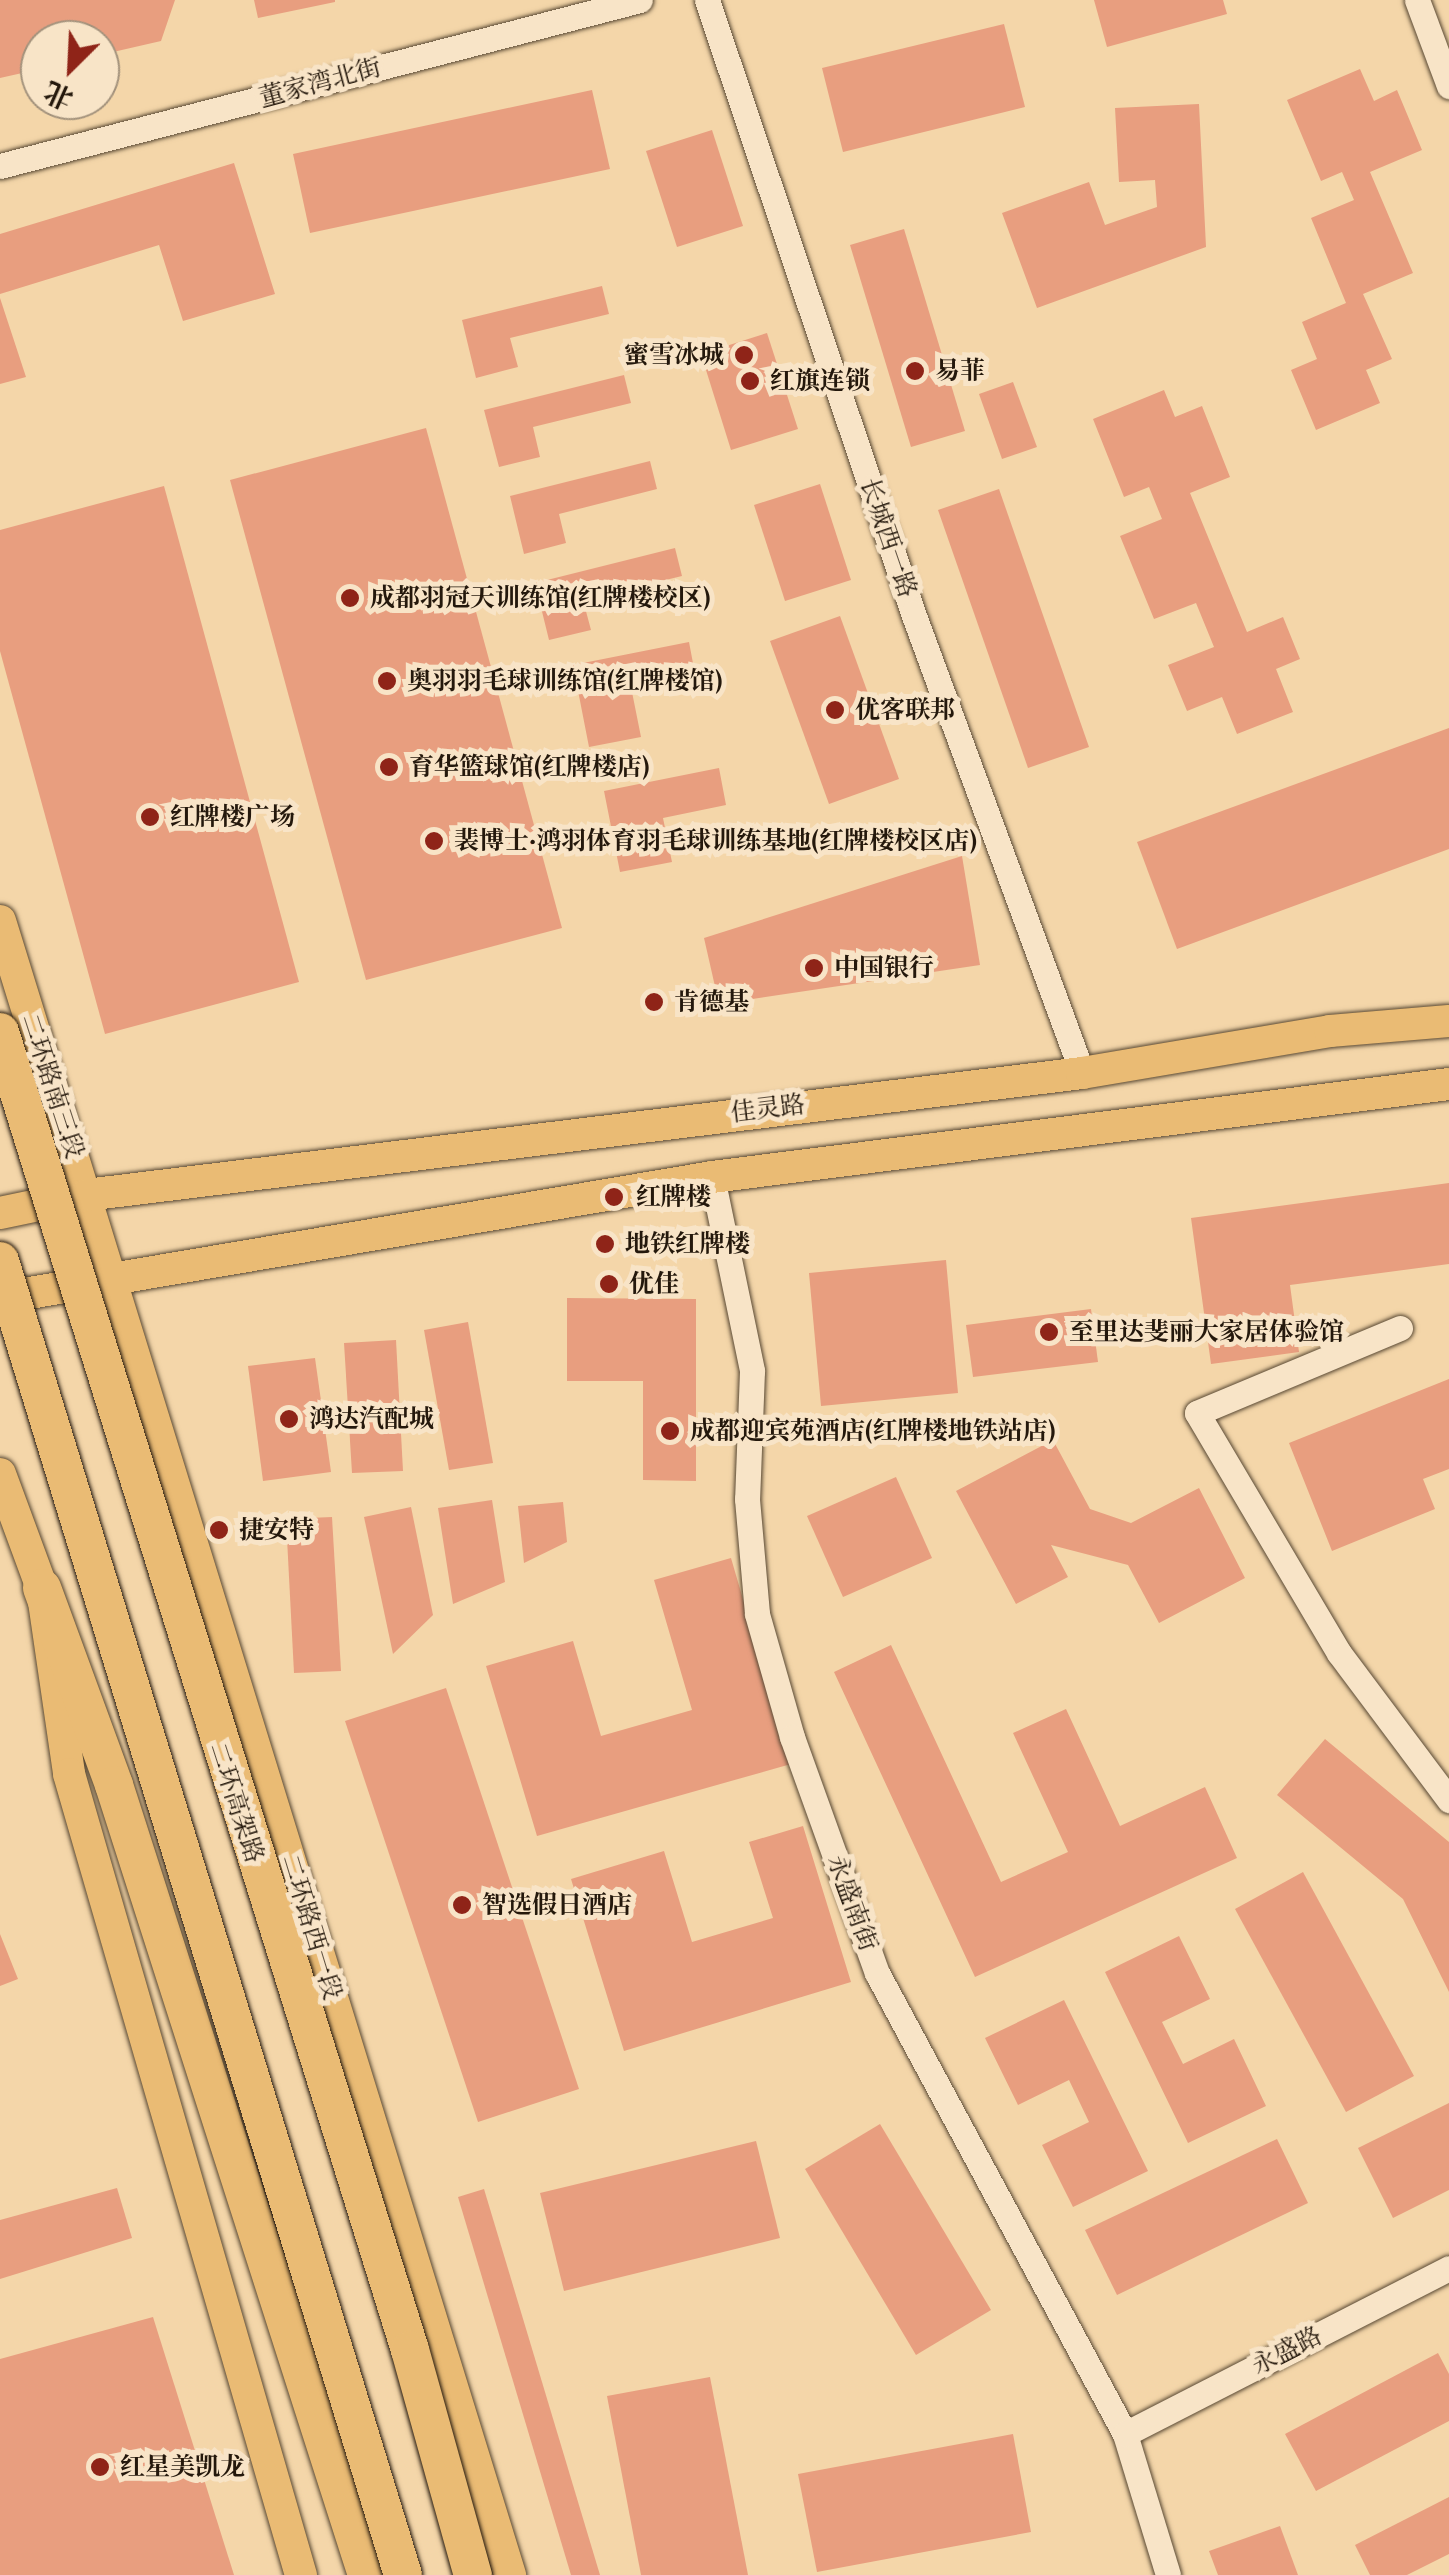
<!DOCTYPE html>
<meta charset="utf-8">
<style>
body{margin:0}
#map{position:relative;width:1449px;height:2575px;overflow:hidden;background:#f4d6a9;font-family:"Libre Caslon Text","Noto Serif SC",serif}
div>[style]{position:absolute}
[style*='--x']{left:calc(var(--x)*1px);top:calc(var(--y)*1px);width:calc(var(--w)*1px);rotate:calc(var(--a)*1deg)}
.building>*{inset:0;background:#e89e7f}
.roads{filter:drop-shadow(0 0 2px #584833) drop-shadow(0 0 2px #584833)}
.minor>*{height:25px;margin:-12.5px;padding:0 12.5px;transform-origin:12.5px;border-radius:12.5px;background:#f8e4c7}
.major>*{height:32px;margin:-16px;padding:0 16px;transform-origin:16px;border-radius:16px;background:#eabb74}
.highway>*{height:38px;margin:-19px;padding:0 19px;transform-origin:19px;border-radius:19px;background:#eabb74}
.bridges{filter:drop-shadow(0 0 2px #24180c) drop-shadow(0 0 2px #24180c)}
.highway-bridge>*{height:38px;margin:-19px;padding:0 19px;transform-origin:19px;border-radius:19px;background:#eabb74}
.dots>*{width:28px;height:28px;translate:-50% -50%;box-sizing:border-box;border:5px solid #f8e4c7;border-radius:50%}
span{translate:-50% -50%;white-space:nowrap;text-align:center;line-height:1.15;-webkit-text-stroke:10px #f8e4c7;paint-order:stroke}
.street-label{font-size:25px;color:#24180c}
.poi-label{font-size:25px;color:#24180c;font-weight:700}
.right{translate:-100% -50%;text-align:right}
.left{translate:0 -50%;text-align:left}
.north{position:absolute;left:20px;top:20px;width:100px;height:100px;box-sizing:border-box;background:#f8e4c7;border:2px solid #a3927c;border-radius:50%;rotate:204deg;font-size:28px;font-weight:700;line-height:40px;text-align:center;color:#24180c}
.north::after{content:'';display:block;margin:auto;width:35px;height:45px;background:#8f2418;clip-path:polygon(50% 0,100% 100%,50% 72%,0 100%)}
</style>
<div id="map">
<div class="building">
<div style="clip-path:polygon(0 0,175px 0,161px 41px,100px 55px,100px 40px,40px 40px,40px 69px,0 78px)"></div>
<div style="clip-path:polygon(254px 0,335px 0,335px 2px,258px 18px)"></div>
<div style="clip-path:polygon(1094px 0,1223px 0,1227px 14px,1107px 47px)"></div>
<div style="clip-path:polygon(1004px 24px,1025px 107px,843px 152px,822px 68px)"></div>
<div style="clip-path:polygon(1360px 69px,1374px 101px,1397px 90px,1422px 150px,1370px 172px,1413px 273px,1363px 294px,1392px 359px,1366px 370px,1380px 403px,1316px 430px,1291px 370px,1317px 359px,1302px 322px,1346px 303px,1311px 218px,1354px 200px,1342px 172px,1321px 181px,1287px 100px)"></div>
<div style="clip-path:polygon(592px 90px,610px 169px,310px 233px,293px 154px)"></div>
<div style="clip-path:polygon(1199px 104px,1206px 247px,1037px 308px,1002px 213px,1089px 182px,1105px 225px,1157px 207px,1155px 180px,1119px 182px,1115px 108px)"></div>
<div style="clip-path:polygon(712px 130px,743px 226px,677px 247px,646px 151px)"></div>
<div style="clip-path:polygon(234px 163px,275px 294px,183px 321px,159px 245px,0 294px,0 234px)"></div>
<div style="clip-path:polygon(904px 229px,965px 431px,911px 447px,850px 245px)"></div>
<div style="clip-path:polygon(602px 286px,609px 314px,510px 338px,518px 367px,476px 378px,462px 320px)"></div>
<div style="clip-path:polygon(0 298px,26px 377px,0 384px)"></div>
<div style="clip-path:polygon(767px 333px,798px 429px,731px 450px,701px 354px)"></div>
<div style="clip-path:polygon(624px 375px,631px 403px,533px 427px,540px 457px,499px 467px,484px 410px)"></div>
<div style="clip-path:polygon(1013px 382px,1037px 447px,1002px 459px,979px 394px)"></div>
<div style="clip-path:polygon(1164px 390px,1175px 417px,1202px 406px,1230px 477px,1190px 493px,1247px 632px,1283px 617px,1300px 659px,1276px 669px,1293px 712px,1237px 734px,1222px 697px,1187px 711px,1168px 665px,1214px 647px,1196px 603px,1154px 619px,1120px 536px,1162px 519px,1149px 487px,1124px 497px,1093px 419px)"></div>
<div style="clip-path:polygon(426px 428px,562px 928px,366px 980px,230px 480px)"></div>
<div style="clip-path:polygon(650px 461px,657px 489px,559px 514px,566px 543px,524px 554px,510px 496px)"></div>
<div style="clip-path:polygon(820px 484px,851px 580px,785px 601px,754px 505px)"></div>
<div style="clip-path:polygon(164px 486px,299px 982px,105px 1034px,0 651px,0 530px)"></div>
<div style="clip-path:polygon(999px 489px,1089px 747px,1028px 768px,938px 510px)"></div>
<div style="clip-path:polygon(675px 548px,682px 576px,583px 600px,591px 630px,549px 640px,535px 583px)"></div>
<div style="clip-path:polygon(840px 616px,899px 779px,829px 804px,770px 641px)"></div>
<div style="clip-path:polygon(689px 642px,696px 679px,632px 692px,641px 737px,589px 747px,573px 665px)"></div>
<div style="clip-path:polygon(1449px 728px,1449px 849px,1177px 949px,1137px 842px)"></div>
<div style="clip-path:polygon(719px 768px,726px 805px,663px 818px,672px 862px,620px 872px,604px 791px)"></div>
<div style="clip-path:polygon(962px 856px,980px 965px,719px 1004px,704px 938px)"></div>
<div style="clip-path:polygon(1449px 1183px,1449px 1264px,1290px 1285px,1299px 1352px,1211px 1364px,1191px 1218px)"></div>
<div style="clip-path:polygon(946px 1260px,958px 1393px,821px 1406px,809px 1273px)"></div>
<div style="clip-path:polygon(567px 1298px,696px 1299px,696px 1481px,643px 1480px,643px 1381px,567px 1381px)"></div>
<div style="clip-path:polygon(1091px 1309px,1098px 1362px,973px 1377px,966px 1325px)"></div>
<div style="clip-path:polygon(468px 1322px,493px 1463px,449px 1470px,424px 1330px)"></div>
<div style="clip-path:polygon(396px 1340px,403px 1471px,352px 1473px,344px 1343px)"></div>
<div style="clip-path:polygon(315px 1358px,331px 1472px,263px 1481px,248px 1366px)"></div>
<div style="clip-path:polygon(1449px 1379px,1449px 1469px,1423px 1479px,1435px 1509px,1332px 1551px,1289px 1443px)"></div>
<div style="clip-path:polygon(1053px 1440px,1090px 1509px,1131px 1523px,1199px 1488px,1245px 1578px,1159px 1623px,1128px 1565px,1051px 1545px,1068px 1577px,1016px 1604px,956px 1491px)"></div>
<div style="clip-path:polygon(896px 1477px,932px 1558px,843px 1597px,807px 1516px)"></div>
<div style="clip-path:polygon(492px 1500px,505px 1582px,453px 1604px,438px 1508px)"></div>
<div style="clip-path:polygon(563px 1502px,567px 1542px,524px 1563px,518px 1506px)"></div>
<div style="clip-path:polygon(411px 1507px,433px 1615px,393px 1654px,364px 1517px)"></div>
<div style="clip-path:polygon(332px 1517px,341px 1671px,294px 1673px,286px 1519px)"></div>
<div style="clip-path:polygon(731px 1558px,791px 1764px,537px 1836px,486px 1666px,573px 1641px,601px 1736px,692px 1710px,654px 1580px)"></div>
<div style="clip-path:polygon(891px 1645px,1001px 1882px,1068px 1852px,1013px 1733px,1066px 1709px,1120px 1826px,1205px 1787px,1237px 1858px,975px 1977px,834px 1672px)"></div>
<div style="clip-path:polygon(446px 1688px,579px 2089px,478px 2122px,345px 1721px)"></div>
<div style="clip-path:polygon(1325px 1739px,1449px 1842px,1449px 1992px,1403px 1899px,1277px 1795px)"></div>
<div style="clip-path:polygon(803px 1826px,851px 1982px,624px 2051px,571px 1879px,664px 1851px,692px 1942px,773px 1918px,749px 1842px)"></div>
<div style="clip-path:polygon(1303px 1872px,1414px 2076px,1346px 2112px,1235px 1909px)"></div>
<div style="clip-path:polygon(0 1934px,18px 1979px,0 1986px)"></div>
<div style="clip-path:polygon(1179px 1936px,1210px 1999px,1162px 2022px,1183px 2064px,1234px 2039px,1266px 2106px,1188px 2143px,1105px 1972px)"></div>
<div style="clip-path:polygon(1064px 2000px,1148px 2171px,1073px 2207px,1042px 2145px,1089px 2122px,1069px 2080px,1018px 2105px,985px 2038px)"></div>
<div style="clip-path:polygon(1449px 2103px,1449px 2190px,1393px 2218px,1358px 2148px)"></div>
<div style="clip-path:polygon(880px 2124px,991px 2310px,916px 2355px,805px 2169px)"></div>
<div style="clip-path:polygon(1277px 2139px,1308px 2203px,1117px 2295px,1085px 2230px)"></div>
<div style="clip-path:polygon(756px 2141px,780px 2238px,564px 2291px,540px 2193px)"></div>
<div style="clip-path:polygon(117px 2188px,132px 2238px,0 2279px,0 2220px)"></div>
<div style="clip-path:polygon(484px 2189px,600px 2575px,571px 2575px,458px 2197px)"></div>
<div style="clip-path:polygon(153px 2317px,234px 2575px,0 2575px,0 2359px)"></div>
<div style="clip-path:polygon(1438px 2353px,1449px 2374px,1449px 2421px,1316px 2491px,1285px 2434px)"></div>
<div style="clip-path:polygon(710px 2377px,748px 2575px,641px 2575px,607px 2396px)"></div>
<div style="clip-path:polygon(1013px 2434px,1031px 2532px,817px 2572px,798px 2474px)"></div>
<div style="clip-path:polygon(1449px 2497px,1449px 2554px,1407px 2575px,1370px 2575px,1355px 2545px)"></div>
<div style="clip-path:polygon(1280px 2526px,1298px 2575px,1218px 2575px,1209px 2551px)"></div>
</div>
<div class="roads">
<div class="minor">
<div style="--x:707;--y:0;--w:647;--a:71.42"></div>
<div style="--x:913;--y:613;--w:490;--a:69.8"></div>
<div style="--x:1417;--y:0;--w:92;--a:69.6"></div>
<div style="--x:0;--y:166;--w:661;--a:-14.54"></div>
<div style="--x:712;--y:1177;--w:198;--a:78.3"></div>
<div style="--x:752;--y:1371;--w:128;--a:92.2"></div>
<div style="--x:747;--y:1499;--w:115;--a:85"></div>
<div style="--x:757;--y:1614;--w:128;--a:74.1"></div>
<div style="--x:792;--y:1737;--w:251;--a:70.2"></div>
<div style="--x:877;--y:1973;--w:523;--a:61.72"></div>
<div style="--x:1125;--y:2434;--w:147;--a:73"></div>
<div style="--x:1400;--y:1328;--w:220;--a:157.3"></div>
<div style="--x:1197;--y:1413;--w:279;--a:59.4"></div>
<div style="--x:1339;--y:1653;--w:184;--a:53.2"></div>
<div style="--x:1125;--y:2434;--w:364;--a:-27.1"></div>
</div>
<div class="major">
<div style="--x:0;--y:921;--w:1731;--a:72.86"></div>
<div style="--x:0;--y:1213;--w:88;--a:-11.8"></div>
<div style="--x:86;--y:1195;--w:1003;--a:-6.98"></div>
<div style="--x:1082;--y:1073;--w:252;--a:-9.6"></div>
<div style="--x:1330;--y:1031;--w:119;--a:-4.8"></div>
<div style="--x:0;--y:1298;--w:722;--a:-9.64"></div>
<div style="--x:712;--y:1177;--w:743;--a:-7.19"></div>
<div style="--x:0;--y:1474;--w:121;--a:69.8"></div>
<div style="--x:42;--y:1588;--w:188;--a:81.7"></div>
<div style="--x:69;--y:1774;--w:834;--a:73.85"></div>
</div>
<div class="highway">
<div style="--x:42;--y:1588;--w:210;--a:69.9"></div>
<div style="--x:114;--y:1785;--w:830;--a:72.24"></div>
</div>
</div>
<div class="bridges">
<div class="highway-bridge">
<div style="--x:0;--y:1032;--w:1380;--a:72.72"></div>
<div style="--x:410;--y:2350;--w:234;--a:74.4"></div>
<div style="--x:0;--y:1261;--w:1374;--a:72.95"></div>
</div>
</div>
<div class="dots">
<div style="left:744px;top:355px;background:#8f2418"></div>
<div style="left:915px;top:371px;background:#8f2418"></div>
<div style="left:750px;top:381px;background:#8f2418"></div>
<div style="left:350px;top:598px;background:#8f2418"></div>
<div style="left:387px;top:681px;background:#8f2418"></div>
<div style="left:835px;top:710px;background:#8f2418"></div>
<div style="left:389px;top:767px;background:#8f2418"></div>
<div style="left:150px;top:817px;background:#8f2418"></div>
<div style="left:434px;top:841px;background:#8f2418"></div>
<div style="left:814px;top:968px;background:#8f2418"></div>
<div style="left:654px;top:1002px;background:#8f2418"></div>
<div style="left:614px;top:1197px;background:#8f2418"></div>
<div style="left:605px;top:1244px;background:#8f2418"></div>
<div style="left:609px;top:1284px;background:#8f2418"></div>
<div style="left:1049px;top:1332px;background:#8f2418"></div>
<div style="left:289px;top:1419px;background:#8f2418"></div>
<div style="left:670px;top:1431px;background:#8f2418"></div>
<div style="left:219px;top:1530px;background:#8f2418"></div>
<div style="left:462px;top:1905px;background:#8f2418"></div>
<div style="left:100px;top:2467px;background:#8f2418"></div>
</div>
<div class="street-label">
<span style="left:320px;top:83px;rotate:-15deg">董家湾北街</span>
<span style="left:888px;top:538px;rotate:71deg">长城西一路</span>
<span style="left:52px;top:1086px;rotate:72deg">二环路南三段</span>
<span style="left:768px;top:1109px;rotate:-7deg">佳灵路</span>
<span style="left:236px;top:1803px;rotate:72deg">二环高架路</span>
<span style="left:852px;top:1903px;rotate:70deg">永盛南街</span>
<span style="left:311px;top:1927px;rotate:73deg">二环路西一段</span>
<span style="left:1287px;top:2351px;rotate:-27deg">永盛路</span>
</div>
<div class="poi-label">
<span class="right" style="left:724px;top:355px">蜜雪冰城</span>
<span class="left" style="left:935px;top:371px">易菲</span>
<span class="left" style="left:770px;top:381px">红旗连锁</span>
<span class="left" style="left:370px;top:598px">成都羽冠天训练馆(红牌楼校区)</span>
<span class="left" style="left:407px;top:681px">奥羽羽毛球训练馆(红牌楼馆)</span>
<span class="left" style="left:855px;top:710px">优客联邦</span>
<span class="left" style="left:409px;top:767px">育华篮球馆(红牌楼店)</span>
<span class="left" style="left:170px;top:817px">红牌楼广场</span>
<span class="left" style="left:454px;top:841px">裴博士·鸿羽体育羽毛球训练基地(红牌楼校区店)</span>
<span class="left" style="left:834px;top:968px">中国银行</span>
<span class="left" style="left:674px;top:1002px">肯德基</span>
<span class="left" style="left:636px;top:1197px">红牌楼</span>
<span class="left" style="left:625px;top:1244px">地铁红牌楼</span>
<span class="left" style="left:629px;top:1284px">优佳</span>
<span class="left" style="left:1069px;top:1332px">至里达斐丽大家居体验馆</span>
<span class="left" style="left:309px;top:1419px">鸿达汽配城</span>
<span class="left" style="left:690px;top:1431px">成都迎宾苑酒店(红牌楼地铁站店)</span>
<span class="left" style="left:239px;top:1530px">捷安特</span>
<span class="left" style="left:482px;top:1905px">智选假日酒店</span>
<span class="left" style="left:120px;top:2467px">红星美凯龙</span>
</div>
<div class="north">北</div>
</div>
